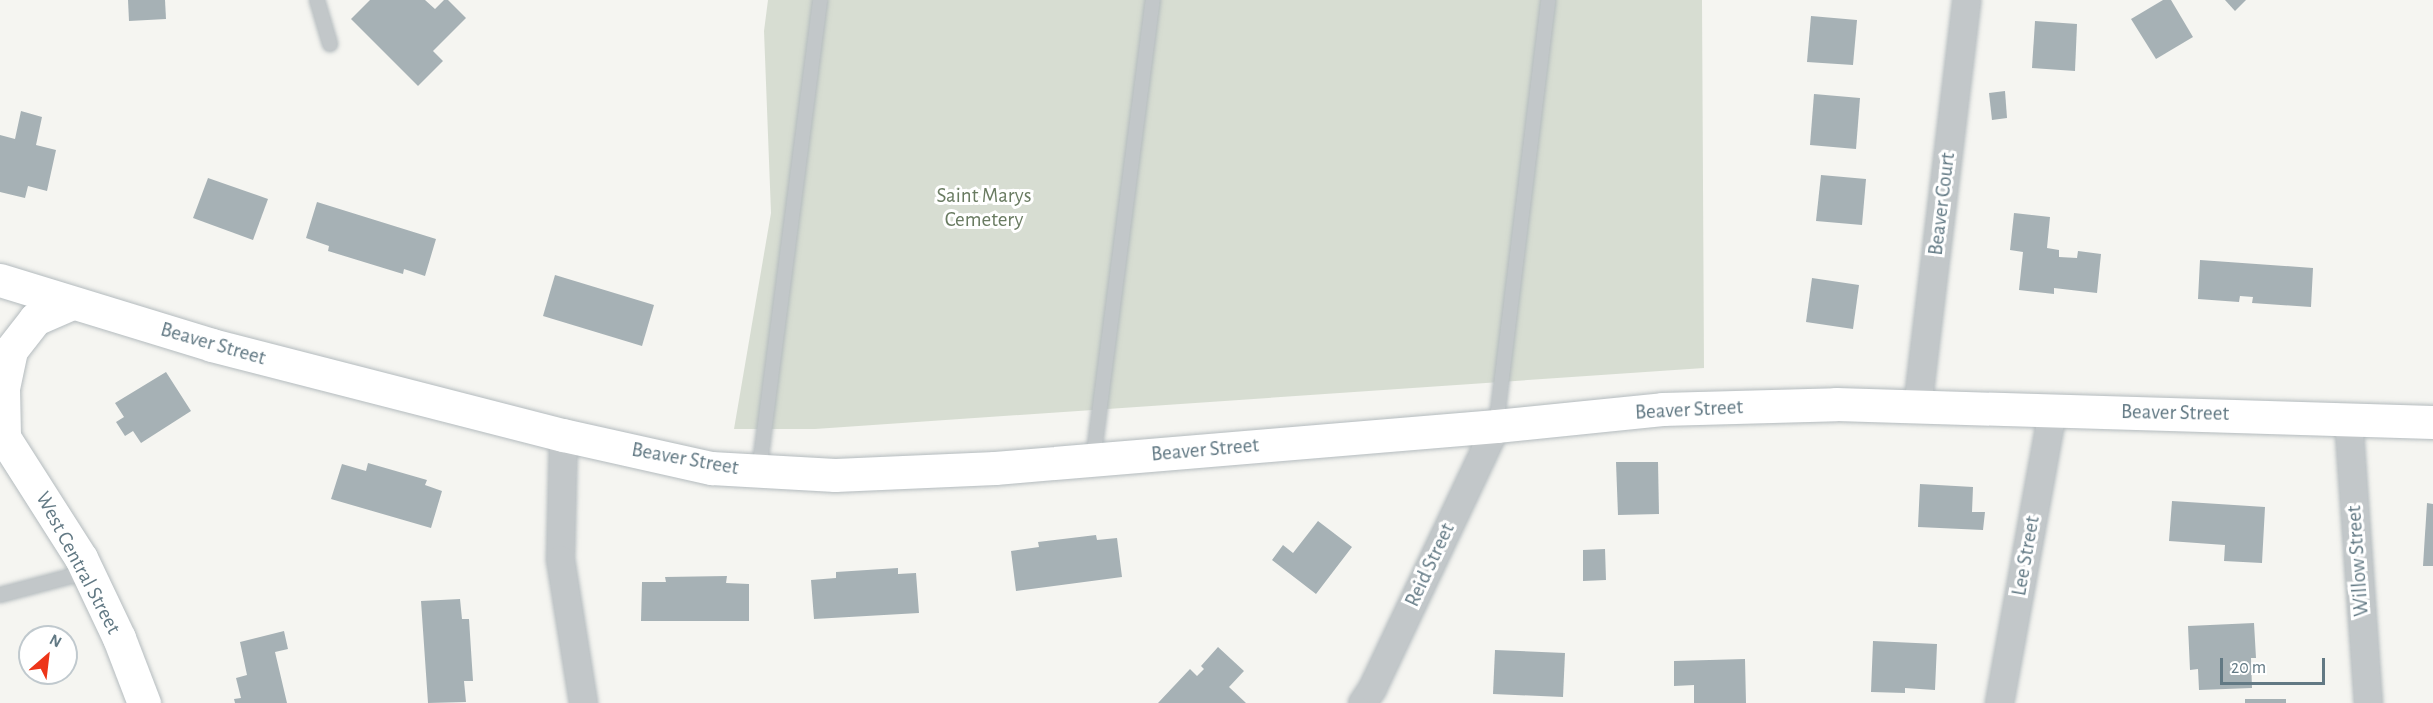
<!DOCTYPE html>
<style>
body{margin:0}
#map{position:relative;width:2433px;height:703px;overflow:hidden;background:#f5f5f1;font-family:"Alegreya Sans",sans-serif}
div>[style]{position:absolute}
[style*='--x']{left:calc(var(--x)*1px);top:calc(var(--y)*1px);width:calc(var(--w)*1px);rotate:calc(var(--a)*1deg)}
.green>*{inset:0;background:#d7ddd2}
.building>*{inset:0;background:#a6b1b5}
.roads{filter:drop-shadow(0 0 2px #b4bbbe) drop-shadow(0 0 2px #b4bbbe)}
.lane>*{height:14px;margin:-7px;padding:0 7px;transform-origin:7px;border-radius:7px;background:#c2c7c9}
.street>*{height:27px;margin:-13.5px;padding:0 13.5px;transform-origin:13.5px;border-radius:13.5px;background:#c2c7c9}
.secondary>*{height:33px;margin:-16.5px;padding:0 16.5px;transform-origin:16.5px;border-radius:16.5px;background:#fff}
span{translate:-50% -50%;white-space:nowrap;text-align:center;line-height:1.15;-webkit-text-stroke:6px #fff;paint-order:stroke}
.park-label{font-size:21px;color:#697b61}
.street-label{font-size:21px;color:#627984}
.north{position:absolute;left:18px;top:625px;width:60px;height:60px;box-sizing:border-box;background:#fff;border:2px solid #c0c9ce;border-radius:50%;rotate:28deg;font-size:16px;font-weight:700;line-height:24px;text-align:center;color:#627984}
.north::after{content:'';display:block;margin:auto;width:21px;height:27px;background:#ed3519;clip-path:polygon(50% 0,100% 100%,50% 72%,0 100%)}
.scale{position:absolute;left:2220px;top:658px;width:105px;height:27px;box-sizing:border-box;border:3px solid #627984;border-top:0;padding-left:8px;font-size:18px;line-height:21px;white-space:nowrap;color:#627984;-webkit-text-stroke:4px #fff;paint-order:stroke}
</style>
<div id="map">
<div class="green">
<div style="clip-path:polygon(768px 0,1702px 0,1704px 368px,815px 429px,734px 429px,771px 213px,764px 31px)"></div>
</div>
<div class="building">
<div style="clip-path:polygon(128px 0,165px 0,166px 19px,129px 21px)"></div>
<div style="clip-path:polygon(370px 0,425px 0,435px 9px,444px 0,448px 0,466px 18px,433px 51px,443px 61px,418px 86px,351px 19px)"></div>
<div style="clip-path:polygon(2163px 0,2171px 0,2193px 37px,2156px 59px,2131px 19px)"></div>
<div style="clip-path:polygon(2225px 0,2246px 0,2235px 11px)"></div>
<div style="clip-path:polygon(1811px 16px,1857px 20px,1853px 65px,1807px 62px)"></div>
<div style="clip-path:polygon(2035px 21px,2077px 24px,2075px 71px,2032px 68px)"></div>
<div style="clip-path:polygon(2005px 91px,2007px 118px,1992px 120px,1989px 93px)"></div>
<div style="clip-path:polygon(1814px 94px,1860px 98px,1856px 149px,1810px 145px)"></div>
<div style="clip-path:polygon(21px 111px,42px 117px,36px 145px,56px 150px,47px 191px,28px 186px,25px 198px,0 192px,0 135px,15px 139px)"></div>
<div style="clip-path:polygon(1821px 175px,1866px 179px,1862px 225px,1816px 221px)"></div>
<div style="clip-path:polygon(208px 178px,268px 199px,253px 240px,193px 218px)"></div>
<div style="clip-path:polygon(317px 202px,436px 239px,425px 276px,404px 269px,403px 274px,328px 251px,329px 246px,306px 238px)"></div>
<div style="clip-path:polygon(2014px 213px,2050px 217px,2047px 248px,2059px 250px,2059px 257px,2077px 258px,2078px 251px,2101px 254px,2097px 293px,2054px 288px,2054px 294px,2019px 290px,2023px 252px,2010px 250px)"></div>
<div style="clip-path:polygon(2200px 260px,2313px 268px,2311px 307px,2252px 303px,2253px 297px,2240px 296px,2239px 302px,2198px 299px)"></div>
<div style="clip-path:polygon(555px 275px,654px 305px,642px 346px,543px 316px)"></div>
<div style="clip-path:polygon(1812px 278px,1859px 285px,1853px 329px,1806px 322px)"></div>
<div style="clip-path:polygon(166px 372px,191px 411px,141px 443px,133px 431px,125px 436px,116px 422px,124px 417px,115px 403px)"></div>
<div style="clip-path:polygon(1616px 462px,1658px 462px,1659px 514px,1618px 515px)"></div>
<div style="clip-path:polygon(368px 463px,427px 480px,425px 485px,442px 491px,431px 528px,331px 499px,342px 464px,366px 471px)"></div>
<div style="clip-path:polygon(1920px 484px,1973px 487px,1972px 512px,1985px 512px,1983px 530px,1918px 527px)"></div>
<div style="clip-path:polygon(2172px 501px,2265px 507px,2262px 563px,2224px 561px,2225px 545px,2169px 541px)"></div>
<div style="clip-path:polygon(2427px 503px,2433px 504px,2433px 566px,2423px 566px)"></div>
<div style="clip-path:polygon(1318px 521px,1352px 547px,1316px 594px,1272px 560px,1283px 545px,1293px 553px)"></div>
<div style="clip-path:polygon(1096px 535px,1097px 540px,1117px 538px,1122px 577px,1016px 591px,1011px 551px,1039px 547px,1038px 542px)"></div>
<div style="clip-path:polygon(1605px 549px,1606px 580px,1583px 581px,1583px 550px)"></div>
<div style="clip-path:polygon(898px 568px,898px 574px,916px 573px,919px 613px,814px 619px,811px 580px,836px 578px,836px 572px)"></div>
<div style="clip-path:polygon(727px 576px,726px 583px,749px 584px,749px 621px,641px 621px,642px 582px,666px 582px,665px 577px)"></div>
<div style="clip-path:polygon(460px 599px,462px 619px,469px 619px,473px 681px,464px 681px,466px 702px,428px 703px,421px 601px)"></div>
<div style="clip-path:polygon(2254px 623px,2256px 658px,2251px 658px,2252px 688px,2199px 690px,2198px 669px,2190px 670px,2188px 626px)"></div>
<div style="clip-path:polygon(284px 631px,288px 649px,275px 652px,287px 703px,235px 703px,234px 699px,241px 698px,236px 678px,247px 675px,240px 642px)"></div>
<div style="clip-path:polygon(1873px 641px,1937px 644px,1935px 690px,1905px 688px,1905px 693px,1871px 692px)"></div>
<div style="clip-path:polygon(1218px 647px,1244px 671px,1229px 687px,1246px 703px,1158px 703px,1190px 669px,1197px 676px,1204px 669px,1201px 666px)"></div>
<div style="clip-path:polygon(1495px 650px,1565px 653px,1563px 697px,1493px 694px)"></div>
<div style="clip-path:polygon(1745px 659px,1746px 703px,1694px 703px,1694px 685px,1674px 686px,1674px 661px)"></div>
<div style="clip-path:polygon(2245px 699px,2286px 699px,2286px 703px,2245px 703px)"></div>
</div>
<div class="roads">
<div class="lane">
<div style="--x:317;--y:0;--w:46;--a:73.5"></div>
<div style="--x:1496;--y:426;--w:429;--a:-83"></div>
<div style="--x:1093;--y:460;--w:464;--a:-82.6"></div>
<div style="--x:759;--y:471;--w:475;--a:-82.6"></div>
<div style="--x:0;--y:595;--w:90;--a:-14.8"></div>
</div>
<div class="street">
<div style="--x:1917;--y:407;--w:410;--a:-83.1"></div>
<div style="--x:2348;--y:418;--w:286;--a:86"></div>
<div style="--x:563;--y:435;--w:124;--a:91.4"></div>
<div style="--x:560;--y:559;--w:146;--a:80.9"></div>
<div style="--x:1362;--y:703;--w:18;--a:-56"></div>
<div style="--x:1372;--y:688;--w:290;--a:-64.7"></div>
<div style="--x:1999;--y:703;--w:298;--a:-79.7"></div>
</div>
<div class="secondary">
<div style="--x:0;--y:280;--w:222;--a:17"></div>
<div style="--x:212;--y:345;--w:362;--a:14.4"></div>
<div style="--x:563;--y:435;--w:152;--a:12.6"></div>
<div style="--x:711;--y:468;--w:124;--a:3.2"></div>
<div style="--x:835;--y:475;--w:160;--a:-2.5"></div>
<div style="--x:995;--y:468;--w:503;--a:-4.79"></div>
<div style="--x:1496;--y:426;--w:167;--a:-5.8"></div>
<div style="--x:1662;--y:409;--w:174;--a:-1.6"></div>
<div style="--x:1836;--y:404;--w:597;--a:1.73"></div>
<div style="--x:0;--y:431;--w:151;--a:57.5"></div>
<div style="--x:81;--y:558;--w:89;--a:64.6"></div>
<div style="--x:119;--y:638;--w:70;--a:69"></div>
<div style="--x:4;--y:436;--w:48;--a:-91.2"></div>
<div style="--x:3;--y:388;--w:39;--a:-78"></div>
<div style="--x:11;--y:350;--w:39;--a:-52"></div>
<div style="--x:35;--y:319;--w:40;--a:-23.4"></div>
</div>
</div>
<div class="park-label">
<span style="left:984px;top:208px">Saint Marys<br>Cemetery</span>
</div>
<div class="street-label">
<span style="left:1942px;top:204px;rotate:-83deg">Beaver Court</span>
<span style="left:213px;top:344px;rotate:16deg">Beaver Street</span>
<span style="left:1689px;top:410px;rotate:-3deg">Beaver Street</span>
<span style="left:2175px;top:413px;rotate:1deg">Beaver Street</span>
<span style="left:1205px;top:450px;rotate:-5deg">Beaver Street</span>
<span style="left:685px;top:459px;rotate:10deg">Beaver Street</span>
<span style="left:2026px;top:556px;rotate:-80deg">Lee Street</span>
<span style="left:2358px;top:561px;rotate:-94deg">Willow Street</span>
<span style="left:78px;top:563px;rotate:62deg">West Central Street</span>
<span style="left:1430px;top:565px;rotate:-65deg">Reid Street</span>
</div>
<div class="north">N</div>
<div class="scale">20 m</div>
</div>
